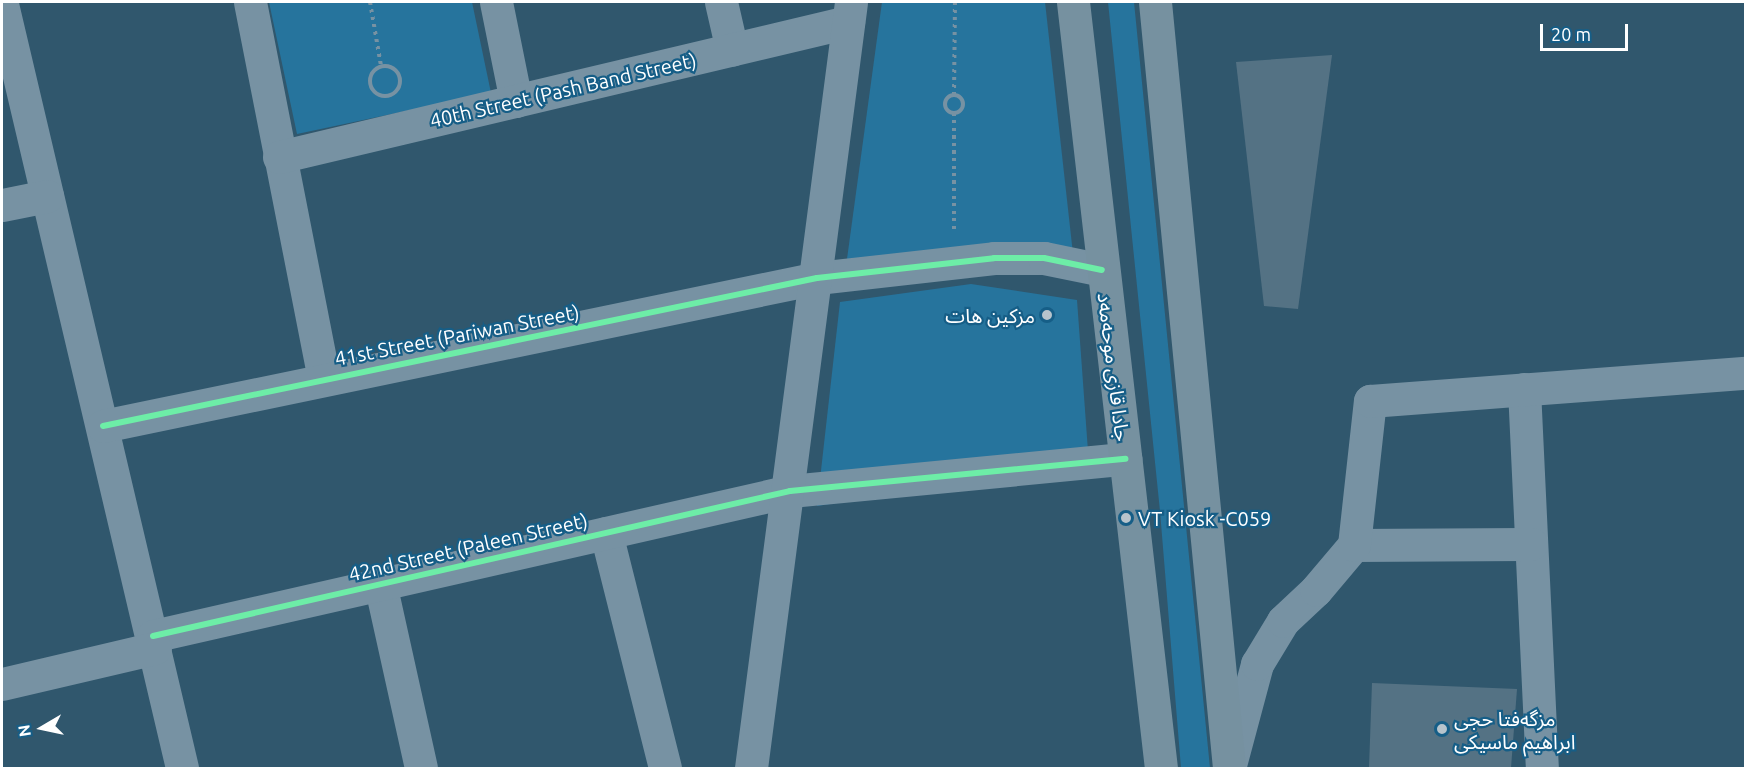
<!DOCTYPE html>
<meta charset="utf-8">
<style>
body{margin:0}
#map{position:relative;width:1747px;height:770px;overflow:hidden;background:#30576d;font-family:Ubuntu,"Noto Sans Arabic",sans-serif}
div>[style]{position:absolute}
[style*='--x']{left:calc(var(--x)*1px);top:calc(var(--y)*1px);width:calc(var(--w)*1px);rotate:calc(var(--a)*1deg)}
.green>*{inset:0;background:#26749d}
.building>*{inset:0;background:#547284}
.path>*{height:4px;margin-top:-2px;transform-origin:0;background:repeating-linear-gradient(90deg,#7792a3 0 3px,transparent 0 7.5px)}
.path>.ring{margin:-2px;padding:0;box-sizing:content-box;background:none;border:4px solid #7792a3;border-radius:50%}
.minor>*{height:33px;margin:-16.5px;padding:0 16.5px;transform-origin:16.5px;border-radius:16.5px;background:#7792a3}
.major>*{height:33px;margin:-16.5px;padding:0 16.5px;transform-origin:16.5px;border-radius:16.5px;background:#7691a0}
.cycleway>*{height:6px;margin:-3px;padding:0 3px;transform-origin:3px;border-radius:3px;background:#6deda7}
.dots>*{width:16px;height:16px;translate:-50% -50%;box-sizing:border-box;border:3px solid #165e87;border-radius:50%}
span{translate:-50% -50%;white-space:nowrap;text-align:center;line-height:1.15;-webkit-text-stroke:4.5px #165e87;paint-order:stroke}
.street-label{font-size:20px;color:#fff}
.poi-label{font-size:20px;color:#fff}
.right{translate:-100% -50%;text-align:right}
.left{translate:0 -50%;text-align:left}
.frame{position:absolute;inset:0;border:3px solid #fff;pointer-events:none}
.north{position:absolute;left:12px;top:698px;width:60px;height:60px;-webkit-text-stroke:4px #165e87;paint-order:stroke;rotate:261deg;font-size:16px;font-weight:700;line-height:24px;text-align:center;color:#fff}
.north::after{content:'';display:block;margin:auto;width:21px;height:27px;background:#fff;clip-path:polygon(50% 0,100% 100%,50% 72%,0 100%)}
.scale{position:absolute;left:1540px;top:24px;width:88px;height:27px;box-sizing:border-box;border:3px solid #fff;border-top:0;padding-left:8px;font-size:18px;line-height:21px;white-space:nowrap;color:#fff;-webkit-text-stroke:4px #165e87;paint-order:stroke}
</style>
<div id="map">
<div class="green">
<div style="clip-path:polygon(269px 2px,472px 2px,491px 93px,297px 134px)"></div>
<div style="clip-path:polygon(882px 2px,1045px 2px,1073px 254px,847px 259px)"></div>
<div style="clip-path:polygon(1108px 2px,1134px 2px,1210px 768px,1181px 768px,1160px 511px)"></div>
<div style="clip-path:polygon(971px 284px,1077px 300px,1089px 465px,817px 506px,840px 302px)"></div>
</div>
<div class="building">
<div style="clip-path:polygon(1332px 55px,1298px 309px,1264px 306px,1236px 62px)"></div>
<div style="clip-path:polygon(1372px 683px,1517px 689px,1511px 768px,1369px 768px)"></div>
</div>
<div class="path">
<div style="--x:370;--y:2;--w:65;--a:80.2"></div>
<div class="ring" style="left:370px;top:66px;width:26px;height:26px"></div>
<div style="--x:954;--y:95;--w:93;--a:-89.4"></div>
<div class="ring" style="left:945px;top:95px;width:14px;height:14px"></div>
<div style="--x:954;--y:113;--w:119;--a:90"></div>
</div>
<div class="minor">
<div style="--x:250;--y:2;--w:384;--a:78.9"></div>
<div style="--x:496;--y:2;--w:101;--a:78.6"></div>
<div style="--x:721;--y:2;--w:49;--a:77.1"></div>
<div style="--x:2;--y:4;--w:785;--a:76.74"></div>
<div style="--x:279;--y:157;--w:585;--a:-13.35"></div>
<div style="--x:2;--y:205;--w:46;--a:-11.3"></div>
<div style="--x:1524;--y:389;--w:379;--a:87.3"></div>
<div style="--x:103;--y:426;--w:729;--a:-11.71"></div>
<div style="--x:817;--y:278;--w:178;--a:-6.4"></div>
<div style="--x:994;--y:258;--w:50;--a:0"></div>
<div style="--x:1044;--y:258;--w:59;--a:11.7"></div>
<div style="--x:606;--y:533;--w:242;--a:75.9"></div>
<div style="--x:1354;--y:545;--w:177;--a:-0.3"></div>
<div style="--x:380;--y:583;--w:189;--a:77.5"></div>
<div style="--x:153;--y:636;--w:653;--a:-12.82"></div>
<div style="--x:790;--y:491;--w:337;--a:-5.5"></div>
<div style="--x:2;--y:684;--w:157;--a:-13.2"></div>
<div style="--x:1230;--y:765;--w:105;--a:-75"></div>
<div style="--x:1257;--y:664;--w:50;--a:-58.8"></div>
<div style="--x:1283;--y:621;--w:45;--a:-43.2"></div>
<div style="--x:1316;--y:590;--w:59;--a:-49.8"></div>
<div style="--x:1354;--y:545;--w:145;--a:-83.7"></div>
<div style="--x:1370;--y:401;--w:377;--a:-4.3"></div>
<div style="--x:751;--y:768;--w:772;--a:-82.56"></div>
</div>
<div class="major">
<div style="--x:1073;--y:2;--w:771;--a:83.45"></div>
<div style="--x:1155;--y:2;--w:770;--a:84.48"></div>
</div>
<div class="cycleway">
<div style="--x:103;--y:426;--w:729;--a:-11.71"></div>
<div style="--x:817;--y:278;--w:178;--a:-6.4"></div>
<div style="--x:994;--y:258;--w:50;--a:0"></div>
<div style="--x:1044;--y:258;--w:59;--a:11.7"></div>
<div style="--x:153;--y:636;--w:653;--a:-12.82"></div>
<div style="--x:790;--y:491;--w:337;--a:-5.5"></div>
</div>
<div class="dots">
<div style="left:1047px;top:315px;background:#b7c4cc"></div>
<div style="left:1126px;top:518px;background:#b7c4cc"></div>
<div style="left:1442px;top:729px;background:#b7c4cc"></div>
</div>
<div class="street-label">
<span style="left:563px;top:90px;rotate:-13deg">40th Street (Pash Band Street)</span>
<span style="left:457px;top:335px;rotate:-11deg">41st Street (Pariwan Street)</span>
<span style="left:1114px;top:367px;rotate:83deg">جادا قازی موحەمەد</span>
<span style="left:468px;top:547px;rotate:-13deg">42nd Street (Paleen Street)</span>
</div>
<div class="poi-label">
<span class="right" style="left:1035px;top:315px">مزكين هات</span>
<span class="left" style="left:1138px;top:518px">VT Kiosk -C059</span>
<span class="left" style="left:1454px;top:730px">مزگه‌فتا حجی<br>ابراهیم ماسیکی</span>
</div>
<div class="frame"></div>
<div class="north">N</div>
<div class="scale">20 m</div>
</div>
